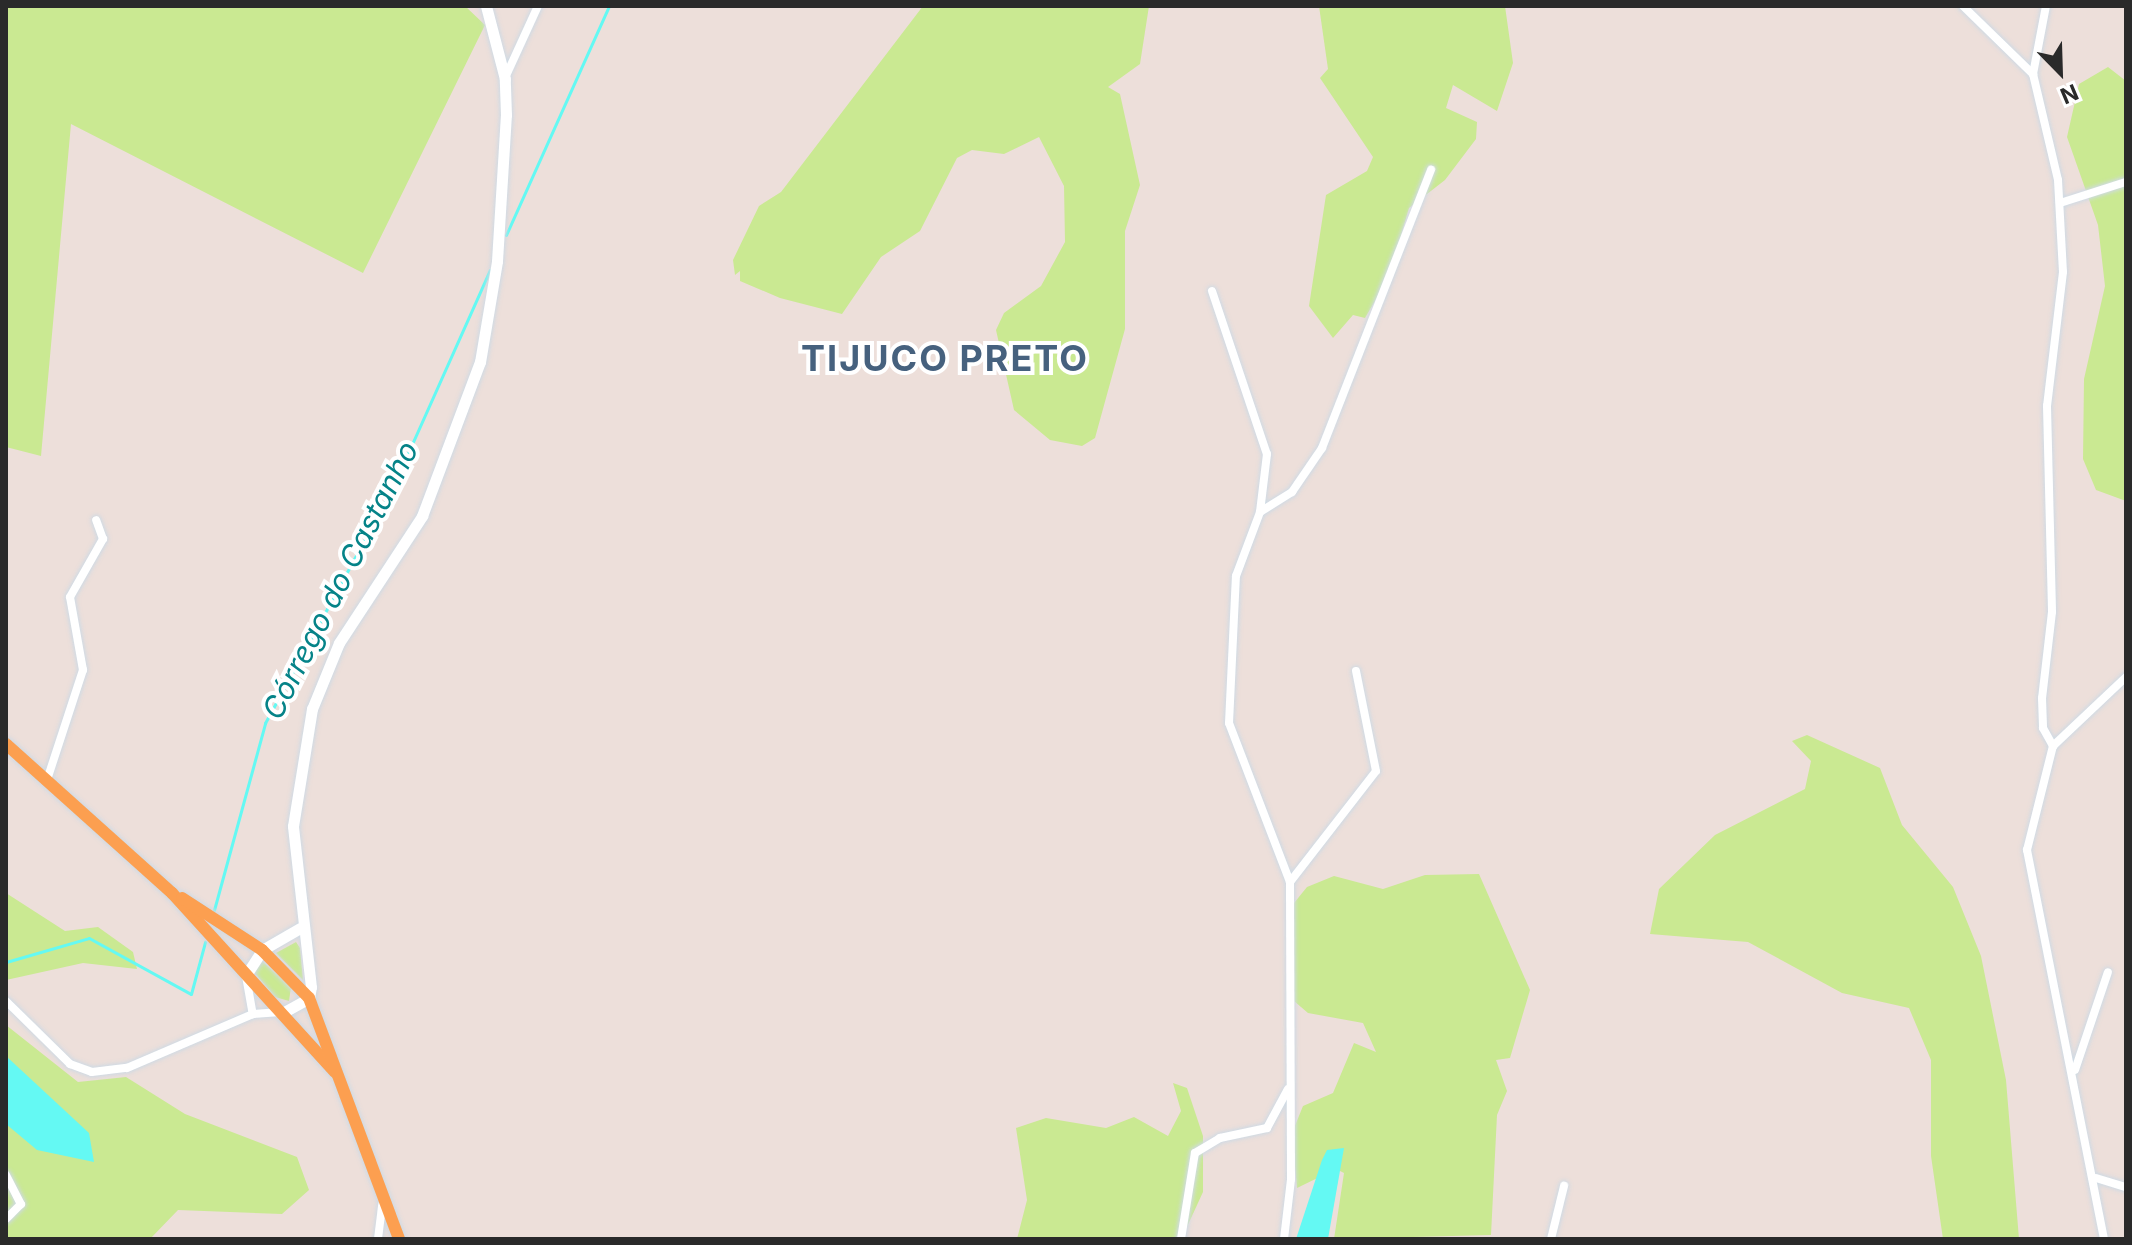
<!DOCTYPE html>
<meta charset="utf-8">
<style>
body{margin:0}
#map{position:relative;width:2132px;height:1245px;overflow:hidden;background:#eddfda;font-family:Inter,sans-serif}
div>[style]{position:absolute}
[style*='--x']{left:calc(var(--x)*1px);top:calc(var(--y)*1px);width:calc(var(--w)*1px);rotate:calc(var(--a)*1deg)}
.green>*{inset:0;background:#cae992}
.water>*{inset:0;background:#64f9f3}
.stream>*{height:3px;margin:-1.5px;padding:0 1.5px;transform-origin:1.5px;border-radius:1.5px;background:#64f9f3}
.roads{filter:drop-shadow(0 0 2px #cfdae4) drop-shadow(0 0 2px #cfdae4)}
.minor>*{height:8px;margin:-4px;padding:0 4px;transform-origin:4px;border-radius:4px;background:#fff}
.secondary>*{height:11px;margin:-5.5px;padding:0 5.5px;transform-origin:5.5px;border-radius:5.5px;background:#fff}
.primary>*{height:12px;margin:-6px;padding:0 6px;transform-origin:6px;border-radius:6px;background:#fc9f50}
span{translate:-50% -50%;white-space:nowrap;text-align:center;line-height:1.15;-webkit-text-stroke:8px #fff;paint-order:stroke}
.water-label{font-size:30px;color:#058388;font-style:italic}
.district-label{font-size:36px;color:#46617e;font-weight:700;letter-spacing:2px}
.frame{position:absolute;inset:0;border:8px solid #2a2a2a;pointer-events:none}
.north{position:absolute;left:2020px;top:32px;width:80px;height:80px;-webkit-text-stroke:6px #fff;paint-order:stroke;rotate:157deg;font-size:22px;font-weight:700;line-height:32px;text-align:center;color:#2a2a2a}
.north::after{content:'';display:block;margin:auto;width:28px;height:36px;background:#2a2a2a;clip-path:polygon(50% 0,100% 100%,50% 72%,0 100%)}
</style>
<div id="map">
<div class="green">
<div style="clip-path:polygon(6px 6px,465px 6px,485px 25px,363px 273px,71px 124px,41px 456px,6px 447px)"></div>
<div style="clip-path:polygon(923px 6px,1149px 6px,1140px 64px,1108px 87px,1120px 94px,1140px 185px,1125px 231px,1125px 329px,1095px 438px,1082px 446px,1050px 440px,1014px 410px,996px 330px,1004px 313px,1041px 286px,1065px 242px,1064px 186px,1039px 137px,1004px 154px,972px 150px,957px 158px,920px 231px,881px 257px,842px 314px,780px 298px,740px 281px,740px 271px,735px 275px,733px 260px,759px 206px,781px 192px)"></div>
<div style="clip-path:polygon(1319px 6px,1505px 6px,1513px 63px,1497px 111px,1453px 85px,1446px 108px,1477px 122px,1476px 139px,1445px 180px,1409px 208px,1389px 277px,1365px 318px,1353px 315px,1333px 338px,1309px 306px,1326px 195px,1367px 171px,1373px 157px,1320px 78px,1328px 69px)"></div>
<div style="clip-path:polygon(2108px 67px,2126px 81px,2126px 501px,2096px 490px,2083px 459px,2084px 379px,2105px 286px,2098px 225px,2067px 137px,2079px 84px)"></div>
<div style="clip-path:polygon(1807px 735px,1880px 768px,1902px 825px,1953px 887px,1981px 956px,2006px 1080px,2019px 1239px,1943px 1239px,1931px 1156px,1931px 1060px,1909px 1008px,1842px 993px,1748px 942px,1650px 934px,1659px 889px,1715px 835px,1805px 789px,1811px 761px,1792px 741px)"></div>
<div style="clip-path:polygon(1479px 874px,1530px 990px,1510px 1058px,1496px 1060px,1507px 1091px,1497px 1115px,1491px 1235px,1334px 1239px,1344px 1173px,1336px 1169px,1297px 1188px,1292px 1133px,1303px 1106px,1333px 1093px,1354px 1043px,1376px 1052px,1363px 1023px,1308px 1013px,1294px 1001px,1290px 908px,1307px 887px,1334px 876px,1383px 889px,1425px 875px)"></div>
<div style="clip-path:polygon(6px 893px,65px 931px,98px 927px,133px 952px,137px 969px,83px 963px,6px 980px)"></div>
<div style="clip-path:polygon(296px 942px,300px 948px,303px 980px,276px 953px)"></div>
<div style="clip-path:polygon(262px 961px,291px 987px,289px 1001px,275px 997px,254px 972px)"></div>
<div style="clip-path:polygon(6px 1025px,78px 1082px,126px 1077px,185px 1114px,297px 1157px,309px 1190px,282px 1214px,178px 1210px,150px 1239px,6px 1239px)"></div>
<div style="clip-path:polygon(1173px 1083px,1187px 1088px,1203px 1136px,1203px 1192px,1186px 1229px,1173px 1239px,1017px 1239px,1027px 1200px,1016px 1128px,1046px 1118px,1106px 1128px,1134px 1117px,1168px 1136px,1181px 1111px)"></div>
</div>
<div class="water">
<div style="clip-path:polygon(6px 1056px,89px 1133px,94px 1162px,37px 1150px,6px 1124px)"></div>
<div style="clip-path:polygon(1344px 1148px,1328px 1239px,1296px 1239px,1322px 1160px,1327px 1150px)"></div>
</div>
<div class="stream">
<div style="--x:506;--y:235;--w:251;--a:-65.8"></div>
<div style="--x:214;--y:910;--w:194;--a:-74.7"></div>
<div style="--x:265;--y:723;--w:264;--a:-61.5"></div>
<div style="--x:391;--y:491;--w:242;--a:-65.9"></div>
<div style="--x:6;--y:962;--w:86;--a:-16.1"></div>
<div style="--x:89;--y:938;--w:116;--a:28.8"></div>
<div style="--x:191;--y:994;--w:54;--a:-74.9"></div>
</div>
<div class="roads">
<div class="minor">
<div style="--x:1963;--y:6;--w:98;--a:44.2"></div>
<div style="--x:2033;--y:74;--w:109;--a:76.7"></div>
<div style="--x:2058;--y:180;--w:92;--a:86.9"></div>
<div style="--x:2063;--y:272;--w:135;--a:96.8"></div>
<div style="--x:2047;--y:406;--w:206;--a:88.6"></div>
<div style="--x:2052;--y:612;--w:87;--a:96.6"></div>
<div style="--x:2042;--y:698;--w:30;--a:88"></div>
<div style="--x:2043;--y:728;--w:21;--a:61"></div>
<div style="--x:2033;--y:74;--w:69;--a:-79.2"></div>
<div style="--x:505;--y:78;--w:79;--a:-65.4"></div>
<div style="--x:2060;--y:203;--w:69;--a:-17.7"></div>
<div style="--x:1212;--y:291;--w:172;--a:71.4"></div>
<div style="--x:1267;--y:454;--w:58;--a:96.9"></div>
<div style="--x:47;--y:780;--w:116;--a:-71.9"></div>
<div style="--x:83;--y:670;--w:74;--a:-100.1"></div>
<div style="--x:70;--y:597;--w:67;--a:-60.4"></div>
<div style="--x:103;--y:539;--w:20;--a:-110"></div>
<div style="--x:1290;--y:882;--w:140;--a:-52.2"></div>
<div style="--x:1376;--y:771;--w:102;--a:-101.3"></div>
<div style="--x:246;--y:976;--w:39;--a:80"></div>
<div style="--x:6;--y:1001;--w:90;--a:44.5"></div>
<div style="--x:70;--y:1064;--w:23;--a:20"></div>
<div style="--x:92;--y:1072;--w:35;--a:-7"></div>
<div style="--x:127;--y:1068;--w:137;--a:-23.2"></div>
<div style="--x:253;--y:1014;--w:31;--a:-4"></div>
<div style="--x:2075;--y:1070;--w:103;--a:-71.4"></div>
<div style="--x:6;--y:1175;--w:33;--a:63"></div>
<div style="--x:21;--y:1204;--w:21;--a:135"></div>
<div style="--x:2096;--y:1178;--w:31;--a:17"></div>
<div style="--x:378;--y:1239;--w:34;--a:-83"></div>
<div style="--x:1181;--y:1239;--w:87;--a:-80.8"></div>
<div style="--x:1195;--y:1153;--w:29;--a:-31"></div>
<div style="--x:1220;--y:1138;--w:48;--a:-12"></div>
<div style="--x:1267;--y:1128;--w:44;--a:-61.7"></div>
<div style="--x:1284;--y:1239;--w:60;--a:-83.3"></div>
<div style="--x:1291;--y:1179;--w:297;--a:-90.2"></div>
<div style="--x:1290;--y:882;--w:170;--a:-111"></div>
<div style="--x:1229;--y:723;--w:147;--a:-87.3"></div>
<div style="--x:1236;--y:576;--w:68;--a:-69.4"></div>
<div style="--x:1260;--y:512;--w:38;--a:-32"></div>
<div style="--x:1292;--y:492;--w:53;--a:-55.7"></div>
<div style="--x:1322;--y:448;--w:299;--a:-68.6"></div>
<div style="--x:1551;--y:1239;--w:55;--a:-76.2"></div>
<div style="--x:2104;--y:1239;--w:397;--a:-101.2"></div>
<div style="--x:2027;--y:850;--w:107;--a:-76"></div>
<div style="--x:2053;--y:746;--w:100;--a:-43.4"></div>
</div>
<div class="secondary">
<div style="--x:246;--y:975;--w:30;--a:-57"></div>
<div style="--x:262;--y:950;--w:44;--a:-30.1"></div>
<div style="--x:284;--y:1012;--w:29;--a:-29"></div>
<div style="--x:309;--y:998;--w:11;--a:-80"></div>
<div style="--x:311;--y:987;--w:162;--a:-96.4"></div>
<div style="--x:293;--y:826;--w:119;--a:-80.8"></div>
<div style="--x:312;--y:709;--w:71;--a:-67.8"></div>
<div style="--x:339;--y:643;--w:152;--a:-56.8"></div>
<div style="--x:422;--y:516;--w:165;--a:-69.4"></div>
<div style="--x:480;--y:362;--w:102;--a:-80.4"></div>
<div style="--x:497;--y:261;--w:146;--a:-86.5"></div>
<div style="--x:506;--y:115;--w:36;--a:-92"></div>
<div style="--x:505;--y:79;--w:75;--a:-104.6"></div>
</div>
<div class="primary">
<div style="--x:6;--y:744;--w:223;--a:41.9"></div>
<div style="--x:172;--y:893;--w:242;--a:47.7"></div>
<div style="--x:182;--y:898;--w:95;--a:33"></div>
<div style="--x:262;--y:950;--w:67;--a:45.6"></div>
<div style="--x:309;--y:998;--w:257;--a:69.5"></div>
</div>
</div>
<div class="water-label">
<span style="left:340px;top:580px;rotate:-63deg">Córrego do Castanho</span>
</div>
<div class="district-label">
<span style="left:945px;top:359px">TIJUCO PRETO</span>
</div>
<div class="frame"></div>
<div class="north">N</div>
</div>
